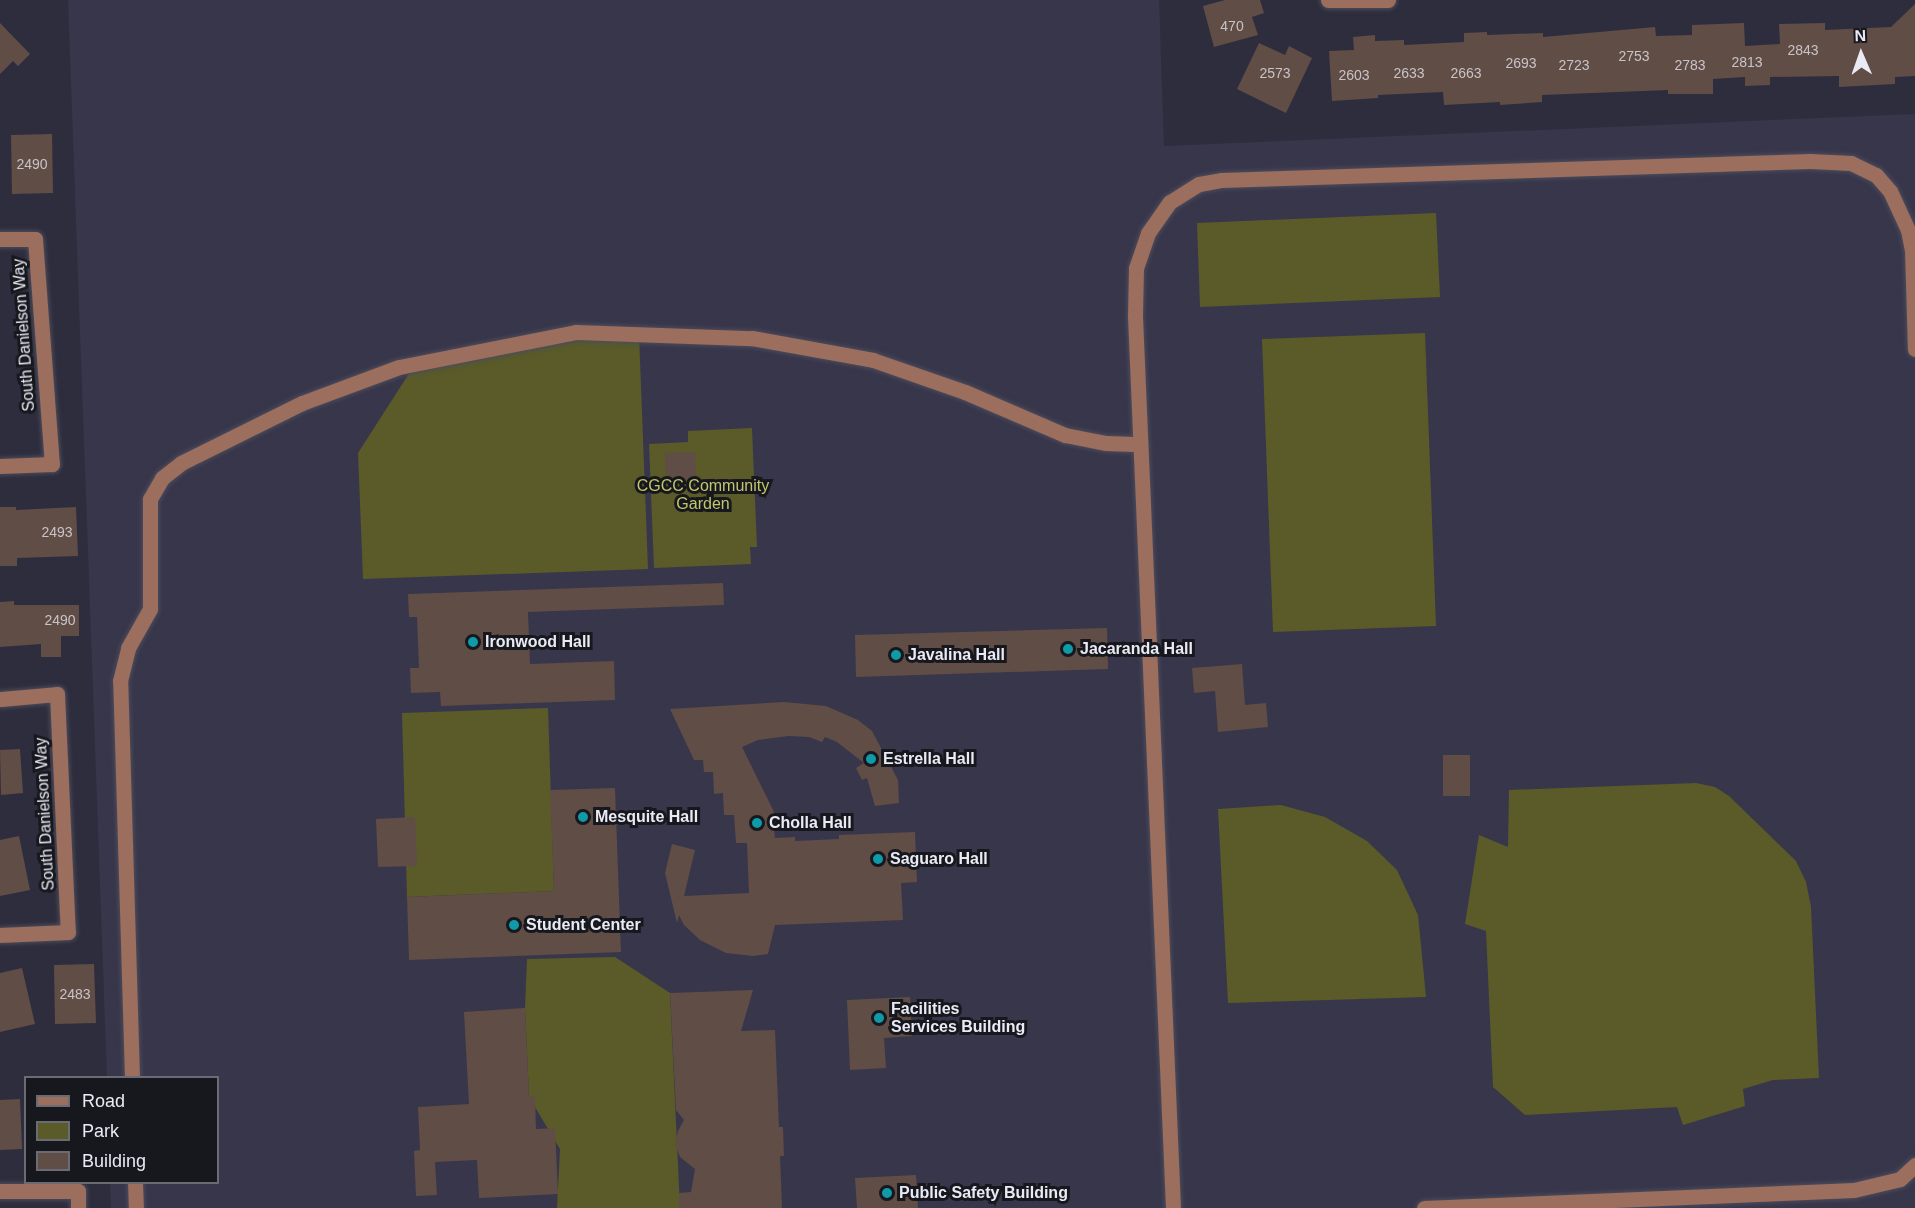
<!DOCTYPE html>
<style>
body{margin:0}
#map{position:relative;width:1915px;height:1208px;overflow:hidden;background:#2e2d3d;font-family:Arial,sans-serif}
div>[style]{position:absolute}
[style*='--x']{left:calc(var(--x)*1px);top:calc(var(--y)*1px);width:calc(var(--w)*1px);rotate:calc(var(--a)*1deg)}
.built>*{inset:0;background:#38364b}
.green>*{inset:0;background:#5a5b29}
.building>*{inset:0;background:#604d46}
.roads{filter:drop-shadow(0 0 2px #4c4b5a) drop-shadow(0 0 2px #4c4b5a)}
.minor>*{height:15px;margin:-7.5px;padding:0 7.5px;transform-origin:7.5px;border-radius:7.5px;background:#9c6e5d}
.dots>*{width:16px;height:16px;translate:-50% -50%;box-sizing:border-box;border:3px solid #17171e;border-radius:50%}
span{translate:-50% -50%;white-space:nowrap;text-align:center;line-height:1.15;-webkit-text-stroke:6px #17171e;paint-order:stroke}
.number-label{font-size:14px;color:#c8c3c8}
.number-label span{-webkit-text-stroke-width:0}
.street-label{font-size:16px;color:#eaeaf4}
.park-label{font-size:16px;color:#c3c66c}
.poi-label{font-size:16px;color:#eaeaf4;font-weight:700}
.left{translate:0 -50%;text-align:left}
.legend{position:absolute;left:24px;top:1076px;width:195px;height:108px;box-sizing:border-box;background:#17171e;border:2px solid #6b6b74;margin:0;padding:8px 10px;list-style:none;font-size:18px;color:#eaeaf4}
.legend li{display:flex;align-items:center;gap:12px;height:30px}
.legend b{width:30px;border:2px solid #6b6b74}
.north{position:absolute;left:1831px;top:24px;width:60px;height:60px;-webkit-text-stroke:4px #17171e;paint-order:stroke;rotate:358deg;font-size:16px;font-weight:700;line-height:24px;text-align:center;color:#eaeaf4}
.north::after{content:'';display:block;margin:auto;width:21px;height:27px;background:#eaeaf4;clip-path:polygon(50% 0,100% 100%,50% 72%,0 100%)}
</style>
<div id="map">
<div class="built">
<div style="clip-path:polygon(68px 0,1159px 0,1164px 146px,1915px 114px,1915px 1208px,111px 1208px,110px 1183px,218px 1182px,218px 1078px,107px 1077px)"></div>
</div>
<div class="green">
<div style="clip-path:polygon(1436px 213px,1440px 297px,1200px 307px,1197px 223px)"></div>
<div style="clip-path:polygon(576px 332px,639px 334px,648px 569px,363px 579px,358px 453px,417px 361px)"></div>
<div style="clip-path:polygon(1425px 333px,1436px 626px,1273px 632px,1262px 339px)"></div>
<div style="clip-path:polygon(752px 428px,757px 547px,750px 547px,751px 564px,654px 568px,649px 444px,688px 442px,688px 431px)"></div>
<div style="clip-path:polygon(548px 708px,554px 891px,407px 897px,402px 713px)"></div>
<div style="clip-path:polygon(1696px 783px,1715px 787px,1729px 796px,1796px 861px,1806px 882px,1811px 907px,1819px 1078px,1773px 1080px,1743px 1089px,1745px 1106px,1683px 1125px,1677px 1107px,1525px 1115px,1493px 1087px,1486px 931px,1465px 924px,1479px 835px,1508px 847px,1509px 790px)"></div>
<div style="clip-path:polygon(1281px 805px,1325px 817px,1367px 841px,1397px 870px,1418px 915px,1426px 997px,1228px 1003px,1218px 809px)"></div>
<div style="clip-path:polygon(615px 957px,670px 993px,680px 1208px,557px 1208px,560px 1149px,529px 1097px,525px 1008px,527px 959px)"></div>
</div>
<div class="building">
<div style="clip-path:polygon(1225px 0,1260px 0,1264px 13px,1252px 17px,1258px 35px,1214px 47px,1203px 6px)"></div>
<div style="clip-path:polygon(1915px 4px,1915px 76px,1895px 77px,1895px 84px,1839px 87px,1839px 76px,1770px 77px,1770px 85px,1745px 86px,1745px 77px,1713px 79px,1713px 94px,1668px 94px,1668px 90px,1542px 95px,1542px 102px,1500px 105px,1500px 102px,1444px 105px,1443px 92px,1378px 95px,1378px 98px,1332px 101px,1329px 51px,1354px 50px,1353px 37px,1375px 35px,1375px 41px,1404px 40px,1404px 45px,1464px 42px,1464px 33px,1487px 32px,1487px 35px,1543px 33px,1543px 37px,1655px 27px,1656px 36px,1692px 35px,1692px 25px,1744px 23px,1745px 46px,1780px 44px,1779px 24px,1825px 23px,1825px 30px,1891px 27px)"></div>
<div style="clip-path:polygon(0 23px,30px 54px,18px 66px,13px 61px,0 74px)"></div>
<div style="clip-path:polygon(1259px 43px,1285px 55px,1289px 46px,1312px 58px,1286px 113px,1237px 89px)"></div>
<div style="clip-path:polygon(52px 134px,53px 193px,12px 194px,11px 135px)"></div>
<div style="clip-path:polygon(695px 452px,696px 479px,666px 480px,665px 453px)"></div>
<div style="clip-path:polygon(0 507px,16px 507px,16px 510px,76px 507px,78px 556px,17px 558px,17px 566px,0 566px)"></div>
<div style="clip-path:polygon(723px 583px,724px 605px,528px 612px,530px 664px,614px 661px,615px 700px,441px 706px,440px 692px,411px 693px,410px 668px,419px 668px,417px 617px,409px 617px,408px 594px)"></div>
<div style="clip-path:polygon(14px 601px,14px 605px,79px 605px,79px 636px,61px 636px,61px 657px,41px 657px,41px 644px,0 647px,0 602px)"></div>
<div style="clip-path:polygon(1107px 628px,1108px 669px,856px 677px,855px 635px)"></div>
<div style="clip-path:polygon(1242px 664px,1245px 705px,1266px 703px,1268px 727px,1218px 732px,1215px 691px,1194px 693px,1192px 668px)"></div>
<div style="clip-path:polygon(784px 702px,826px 706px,858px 720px,872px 731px,898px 780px,899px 803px,875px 806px,867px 778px,862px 780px,856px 768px,864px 763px,837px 742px,825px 737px,822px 742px,809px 737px,788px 736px,758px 740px,742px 747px,777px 818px,773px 818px,775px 838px,795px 837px,795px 841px,839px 839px,839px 835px,915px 832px,917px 882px,901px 883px,903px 920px,775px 925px,768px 954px,753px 956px,726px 953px,700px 940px,684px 925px,679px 915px,677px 923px,665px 873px,672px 844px,695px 850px,684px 896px,749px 893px,747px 843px,736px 843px,734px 815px,724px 815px,723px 793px,714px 794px,713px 772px,704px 772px,703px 760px,694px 760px,670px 709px)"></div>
<div style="clip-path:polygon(20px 749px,23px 793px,1px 795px,0 750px)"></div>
<div style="clip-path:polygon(1443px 755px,1470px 755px,1470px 796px,1443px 796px)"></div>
<div style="clip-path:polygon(615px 788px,621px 952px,409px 960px,407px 897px,554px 891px,550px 790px)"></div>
<div style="clip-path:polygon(415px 817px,417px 866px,378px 867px,376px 819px)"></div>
<div style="clip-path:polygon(19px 836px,30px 890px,0 896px,0 840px)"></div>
<div style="clip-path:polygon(94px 964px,96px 1023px,55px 1024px,54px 965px)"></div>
<div style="clip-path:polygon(22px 968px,35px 1024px,0 1032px,0 973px)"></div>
<div style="clip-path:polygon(753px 990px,741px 1031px,775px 1030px,779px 1127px,783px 1127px,784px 1156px,780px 1156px,782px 1208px,679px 1208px,679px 1193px,691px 1192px,695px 1169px,680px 1157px,675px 1144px,678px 1131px,684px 1120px,676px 1110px,670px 993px)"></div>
<div style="clip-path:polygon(910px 997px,912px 1036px,884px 1038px,886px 1068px,850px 1070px,847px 1000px)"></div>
<div style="clip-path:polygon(525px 1008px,529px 1097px,535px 1096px,536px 1129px,555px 1128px,558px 1194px,479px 1198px,477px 1160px,435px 1162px,437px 1195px,416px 1196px,414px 1151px,420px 1150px,418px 1107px,469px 1104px,464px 1012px)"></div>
<div style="clip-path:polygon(20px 1099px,22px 1149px,0 1150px,0 1100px)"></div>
<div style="clip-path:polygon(916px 1175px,918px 1208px,857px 1208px,855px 1178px)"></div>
</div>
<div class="roads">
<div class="minor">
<div style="--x:1328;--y:0;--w:60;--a:0"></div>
<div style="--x:0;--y:239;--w:35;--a:0"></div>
<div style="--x:35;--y:239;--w:226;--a:85.7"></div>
<div style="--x:52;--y:464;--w:52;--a:177.8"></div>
<div style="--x:0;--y:699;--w:57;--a:-5"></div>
<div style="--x:57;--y:694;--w:238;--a:87.4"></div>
<div style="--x:68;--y:932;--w:68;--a:177.5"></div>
<div style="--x:132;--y:1078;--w:397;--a:-91.7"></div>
<div style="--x:120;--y:681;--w:34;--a:-76"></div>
<div style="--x:128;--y:648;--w:45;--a:-60.6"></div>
<div style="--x:150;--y:609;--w:110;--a:-90"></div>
<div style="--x:150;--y:499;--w:24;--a:-60"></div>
<div style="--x:162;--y:478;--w:24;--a:-38"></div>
<div style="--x:181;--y:463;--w:135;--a:-26.4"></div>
<div style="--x:302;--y:403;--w:103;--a:-20.4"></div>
<div style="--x:399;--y:367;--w:180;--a:-11.2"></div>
<div style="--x:576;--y:332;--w:176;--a:2"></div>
<div style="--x:752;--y:338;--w:123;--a:10.3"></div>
<div style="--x:873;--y:360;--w:97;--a:19.2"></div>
<div style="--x:965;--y:392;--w:109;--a:23.3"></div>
<div style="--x:1065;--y:435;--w:42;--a:11"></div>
<div style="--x:1106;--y:443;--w:34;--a:2"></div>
<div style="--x:135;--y:1182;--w:26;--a:88"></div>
<div style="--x:0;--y:1191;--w:78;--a:0"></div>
<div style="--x:78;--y:1191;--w:17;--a:90"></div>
<div style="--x:1173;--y:1208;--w:893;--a:-92.44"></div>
<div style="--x:1135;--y:316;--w:48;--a:-88.8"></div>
<div style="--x:1136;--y:268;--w:37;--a:-71"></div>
<div style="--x:1148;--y:233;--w:38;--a:-55"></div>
<div style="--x:1170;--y:202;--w:34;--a:-32"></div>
<div style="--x:1199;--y:184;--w:22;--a:-10"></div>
<div style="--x:1221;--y:180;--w:589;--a:-1.85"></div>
<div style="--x:1810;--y:161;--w:41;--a:2.8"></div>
<div style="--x:1851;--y:163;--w:28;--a:26"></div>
<div style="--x:1876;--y:175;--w:21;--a:49"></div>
<div style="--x:1890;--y:191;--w:43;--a:65.2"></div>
<div style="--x:1908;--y:230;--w:20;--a:79"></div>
<div style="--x:1912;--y:250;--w:99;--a:88.3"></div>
<div style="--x:1424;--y:1208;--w:430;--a:-2.4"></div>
<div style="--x:1854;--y:1190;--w:47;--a:-13.4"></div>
<div style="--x:1900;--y:1179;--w:21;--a:-43"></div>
</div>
</div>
<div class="dots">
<div style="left:473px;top:642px;background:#0f9aa8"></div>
<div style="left:1068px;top:649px;background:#0f9aa8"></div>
<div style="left:896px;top:655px;background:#0f9aa8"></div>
<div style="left:871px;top:759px;background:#0f9aa8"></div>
<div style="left:583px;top:817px;background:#0f9aa8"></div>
<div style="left:757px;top:823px;background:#0f9aa8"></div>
<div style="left:878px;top:859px;background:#0f9aa8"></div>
<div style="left:514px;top:925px;background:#0f9aa8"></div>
<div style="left:879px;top:1018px;background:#0f9aa8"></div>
<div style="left:887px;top:1193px;background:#0f9aa8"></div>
</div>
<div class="number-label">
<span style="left:1232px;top:26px">470</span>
<span style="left:1803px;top:50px">2843</span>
<span style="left:1634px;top:56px">2753</span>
<span style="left:1747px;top:62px">2813</span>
<span style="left:1521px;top:63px">2693</span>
<span style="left:1574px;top:65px">2723</span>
<span style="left:1690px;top:65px">2783</span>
<span style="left:1275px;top:73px">2573</span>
<span style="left:1409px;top:73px">2633</span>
<span style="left:1466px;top:73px">2663</span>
<span style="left:1354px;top:75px">2603</span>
<span style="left:32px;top:164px">2490</span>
<span style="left:57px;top:532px">2493</span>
<span style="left:60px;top:620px">2490</span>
<span style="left:75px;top:994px">2483</span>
</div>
<div class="street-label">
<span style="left:24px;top:335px;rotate:-94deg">South Danielson Way</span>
<span style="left:45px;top:814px;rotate:-93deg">South Danielson Way</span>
</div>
<div class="park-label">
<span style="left:703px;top:495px">CGCC Community<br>Garden</span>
</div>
<div class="poi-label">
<span class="left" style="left:485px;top:642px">Ironwood Hall</span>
<span class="left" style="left:1080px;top:649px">Jacaranda Hall</span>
<span class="left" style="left:908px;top:655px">Javalina Hall</span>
<span class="left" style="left:883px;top:759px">Estrella Hall</span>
<span class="left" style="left:595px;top:817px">Mesquite Hall</span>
<span class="left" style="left:769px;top:823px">Cholla Hall</span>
<span class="left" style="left:890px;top:859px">Saguaro Hall</span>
<span class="left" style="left:526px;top:925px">Student Center</span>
<span class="left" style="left:891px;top:1018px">Facilities<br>Services Building</span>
<span class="left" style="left:899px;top:1193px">Public Safety Building</span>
</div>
<ul class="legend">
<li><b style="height:8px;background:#9c6e5d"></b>Road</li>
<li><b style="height:16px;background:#5a5b29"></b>Park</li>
<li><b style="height:16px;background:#604d46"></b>Building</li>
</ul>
<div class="north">N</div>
</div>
